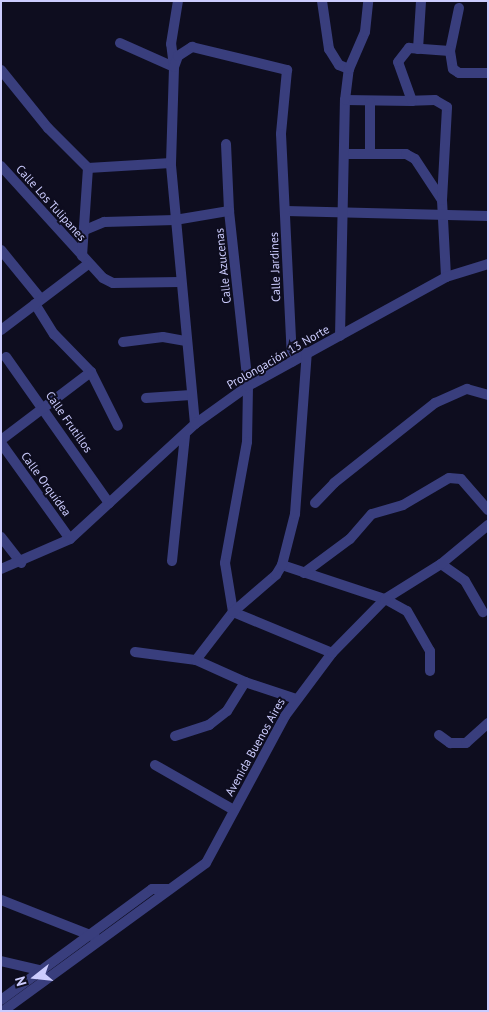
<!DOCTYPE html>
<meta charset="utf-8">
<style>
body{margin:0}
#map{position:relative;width:489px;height:1012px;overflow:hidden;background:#0e0d1f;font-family:"PT Sans",sans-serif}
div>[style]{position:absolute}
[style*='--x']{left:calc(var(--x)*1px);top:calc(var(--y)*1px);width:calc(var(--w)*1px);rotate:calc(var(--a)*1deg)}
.street>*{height:10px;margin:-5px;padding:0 5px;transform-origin:5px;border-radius:5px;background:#393e7d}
span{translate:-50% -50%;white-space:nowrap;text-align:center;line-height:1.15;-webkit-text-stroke:4px #0e0d1f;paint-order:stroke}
.street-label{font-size:12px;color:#ccccfe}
.frame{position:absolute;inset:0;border:2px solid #ccccfe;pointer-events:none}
.north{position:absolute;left:10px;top:952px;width:50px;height:50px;-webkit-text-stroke:4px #0e0d1f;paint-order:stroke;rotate:254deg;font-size:14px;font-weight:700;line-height:20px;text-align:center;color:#ccccfe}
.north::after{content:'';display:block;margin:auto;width:18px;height:22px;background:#ccccfe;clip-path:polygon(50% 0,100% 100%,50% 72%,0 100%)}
</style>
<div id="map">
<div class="street">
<div style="--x:322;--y:1;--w:49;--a:81.7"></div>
<div style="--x:329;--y:49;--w:19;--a:58"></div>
<div style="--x:339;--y:65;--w:11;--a:22"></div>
<div style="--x:459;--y:8;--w:44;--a:101.8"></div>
<div style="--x:450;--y:51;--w:18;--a:81"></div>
<div style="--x:453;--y:69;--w:7;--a:34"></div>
<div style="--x:459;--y:73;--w:29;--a:0"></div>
<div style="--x:120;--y:43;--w:59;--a:24"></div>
<div style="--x:174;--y:67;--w:23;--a:-97"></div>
<div style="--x:171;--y:44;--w:44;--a:-80.8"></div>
<div style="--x:418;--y:49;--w:48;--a:-86.4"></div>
<div style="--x:1;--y:70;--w:75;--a:51"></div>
<div style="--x:48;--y:128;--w:57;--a:45"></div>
<div style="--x:88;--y:168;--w:83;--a:-3.4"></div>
<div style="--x:345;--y:100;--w:67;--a:0.9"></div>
<div style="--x:370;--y:102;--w:52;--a:90"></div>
<div style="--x:226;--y:144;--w:67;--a:87.4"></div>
<div style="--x:229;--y:211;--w:176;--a:83.8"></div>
<div style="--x:248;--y:386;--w:56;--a:91"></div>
<div style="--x:247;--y:442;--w:123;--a:100.3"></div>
<div style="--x:225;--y:563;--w:50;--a:80.7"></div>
<div style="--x:233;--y:612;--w:107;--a:22.5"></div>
<div style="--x:344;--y:154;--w:62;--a:0"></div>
<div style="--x:406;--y:154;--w:10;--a:29"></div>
<div style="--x:415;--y:159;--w:49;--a:56.6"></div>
<div style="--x:442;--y:200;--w:77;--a:87"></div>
<div style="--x:1;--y:166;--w:151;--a:47.7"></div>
<div style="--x:103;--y:278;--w:11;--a:27"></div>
<div style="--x:113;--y:283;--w:67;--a:-0.9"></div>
<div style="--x:442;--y:200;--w:93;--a:-86.9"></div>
<div style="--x:447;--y:107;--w:14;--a:-150"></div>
<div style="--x:435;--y:100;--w:23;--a:178"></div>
<div style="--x:412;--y:101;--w:41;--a:-109.7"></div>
<div style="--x:398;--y:62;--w:18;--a:-52"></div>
<div style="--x:409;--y:48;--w:41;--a:4.2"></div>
<div style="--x:286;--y:211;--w:202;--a:1.4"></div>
<div style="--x:85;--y:230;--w:21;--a:-23"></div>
<div style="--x:104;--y:222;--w:71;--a:-1.6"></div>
<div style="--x:175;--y:220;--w:55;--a:-9.5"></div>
<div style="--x:1;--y:250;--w:63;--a:50.8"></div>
<div style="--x:82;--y:256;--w:88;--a:-86.1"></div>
<div style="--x:35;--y:304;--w:36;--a:58"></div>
<div style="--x:54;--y:334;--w:53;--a:45.8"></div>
<div style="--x:91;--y:372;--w:60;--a:63.4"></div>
<div style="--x:1;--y:330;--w:108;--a:-37.1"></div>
<div style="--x:340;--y:336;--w:236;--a:-88.8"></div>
<div style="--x:345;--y:100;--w:31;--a:-83"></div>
<div style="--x:349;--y:69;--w:40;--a:-66.6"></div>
<div style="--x:365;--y:32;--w:31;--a:-84"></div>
<div style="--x:123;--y:342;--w:40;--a:-7.1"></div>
<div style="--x:163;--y:337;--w:22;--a:10"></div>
<div style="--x:6;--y:357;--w:179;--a:54.8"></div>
<div style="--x:146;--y:398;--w:45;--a:-3.8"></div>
<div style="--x:195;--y:424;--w:262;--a:-95.3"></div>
<div style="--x:171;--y:163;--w:96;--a:-88.2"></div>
<div style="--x:174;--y:67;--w:12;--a:-70"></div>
<div style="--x:178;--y:56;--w:17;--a:-33"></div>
<div style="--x:192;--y:47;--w:98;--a:13.6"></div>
<div style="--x:287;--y:70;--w:64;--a:95.4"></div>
<div style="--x:281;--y:134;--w:228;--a:87.2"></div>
<div style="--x:1;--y:440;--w:113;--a:-37.1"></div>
<div style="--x:1;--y:443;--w:118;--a:54.3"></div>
<div style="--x:315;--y:503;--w:28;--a:-46"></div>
<div style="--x:334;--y:483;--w:129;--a:-38.4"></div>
<div style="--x:435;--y:403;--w:35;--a:-24"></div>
<div style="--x:467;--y:389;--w:22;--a:16"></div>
<div style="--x:1;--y:537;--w:33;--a:52"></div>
<div style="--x:172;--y:561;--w:126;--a:-84.1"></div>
<div style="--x:441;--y:564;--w:29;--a:35"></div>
<div style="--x:465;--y:581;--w:36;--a:60"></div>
<div style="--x:282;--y:565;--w:108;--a:18.3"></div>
<div style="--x:385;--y:599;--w:25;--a:29"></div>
<div style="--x:407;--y:611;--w:46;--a:60.1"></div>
<div style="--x:430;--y:651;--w:20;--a:90"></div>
<div style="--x:1;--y:569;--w:75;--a:-23.5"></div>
<div style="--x:70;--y:539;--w:170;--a:-42.6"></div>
<div style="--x:195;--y:424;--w:65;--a:-35.6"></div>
<div style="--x:248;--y:386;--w:226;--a:-28.8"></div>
<div style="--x:446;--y:277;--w:44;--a:-17.2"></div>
<div style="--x:304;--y:573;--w:57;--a:-36.5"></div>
<div style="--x:350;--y:539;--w:33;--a:-49"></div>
<div style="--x:372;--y:514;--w:32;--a:-16"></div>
<div style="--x:403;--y:505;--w:53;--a:-30.4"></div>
<div style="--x:449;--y:478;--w:12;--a:5"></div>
<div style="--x:461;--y:479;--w:41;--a:48.9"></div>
<div style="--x:135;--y:652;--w:62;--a:7.5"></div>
<div style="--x:196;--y:660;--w:54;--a:24.2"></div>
<div style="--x:245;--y:682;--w:54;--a:18.4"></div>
<div style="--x:196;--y:660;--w:61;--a:-52.4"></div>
<div style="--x:233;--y:612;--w:57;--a:-40.7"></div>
<div style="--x:276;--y:575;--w:12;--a:-59"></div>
<div style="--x:282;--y:565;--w:53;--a:-75.7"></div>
<div style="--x:295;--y:514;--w:162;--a:-85.8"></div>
<div style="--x:439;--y:735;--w:14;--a:36"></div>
<div style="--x:450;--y:743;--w:16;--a:0"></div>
<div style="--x:466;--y:743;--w:30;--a:-42"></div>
<div style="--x:175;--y:736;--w:36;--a:-18"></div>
<div style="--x:209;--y:725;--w:23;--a:-38"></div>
<div style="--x:227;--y:711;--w:34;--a:-58"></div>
<div style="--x:155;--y:765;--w:91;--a:29.7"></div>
<div style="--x:1;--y:900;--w:101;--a:21.5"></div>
<div style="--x:1;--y:961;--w:43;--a:13.4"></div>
<div style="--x:1;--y:1000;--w:187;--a:-36.3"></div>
<div style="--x:152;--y:889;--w:16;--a:0"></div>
<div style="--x:3;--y:1011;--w:251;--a:-36.1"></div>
<div style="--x:206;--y:863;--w:167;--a:-61.7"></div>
<div style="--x:285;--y:716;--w:79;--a:-53.3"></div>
<div style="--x:332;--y:653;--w:76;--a:-45.5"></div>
<div style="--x:385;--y:599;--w:66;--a:-32"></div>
<div style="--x:441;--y:564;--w:61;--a:-39.7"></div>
</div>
<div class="street-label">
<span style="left:51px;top:203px;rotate:48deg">Calle Los Tulipanes</span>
<span style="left:223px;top:266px;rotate:-96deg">Calle Azucenas</span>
<span style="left:275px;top:267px;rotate:-92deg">Calle Jardines</span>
<span style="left:278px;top:357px;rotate:-30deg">Prolongación 13 Norte</span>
<span style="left:69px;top:422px;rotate:55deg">Calle Frutillos</span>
<span style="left:46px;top:484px;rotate:54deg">Calle Orquídea</span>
<span style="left:255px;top:747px;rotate:-61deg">Avenida Buenos Aires</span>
</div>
<div class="frame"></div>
<div class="north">N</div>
</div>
